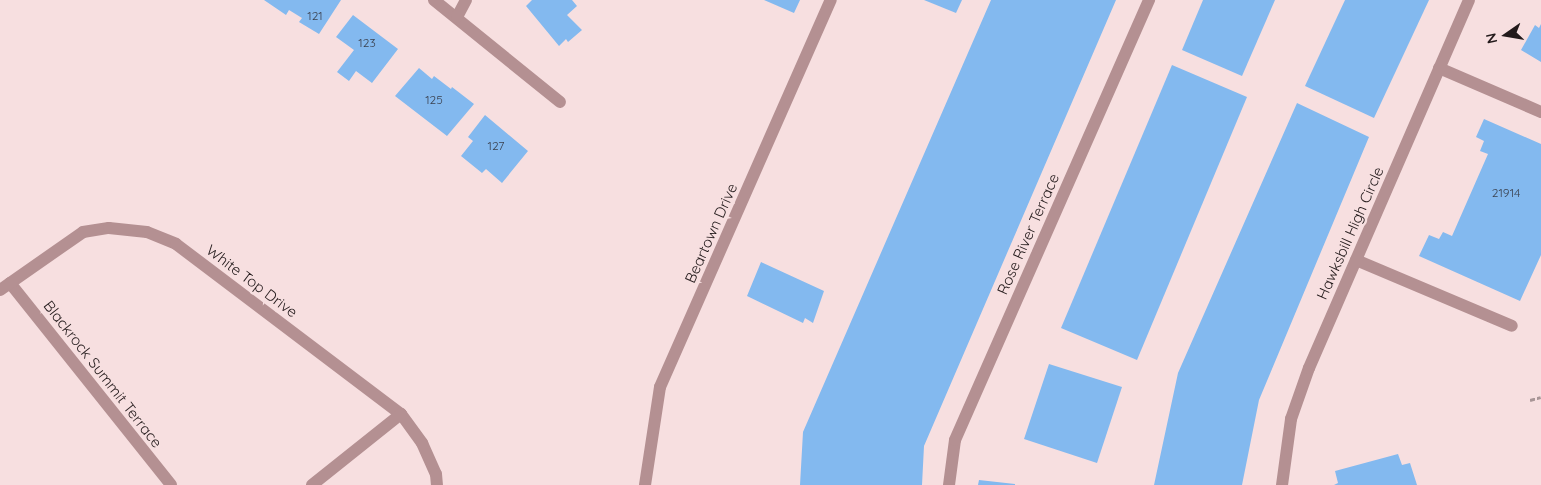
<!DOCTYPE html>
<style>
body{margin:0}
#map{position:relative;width:1541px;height:485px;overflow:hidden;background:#f7dfe0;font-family:Quicksand,sans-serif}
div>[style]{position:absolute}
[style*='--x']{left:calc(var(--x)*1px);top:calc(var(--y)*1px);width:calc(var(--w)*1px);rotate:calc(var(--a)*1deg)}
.building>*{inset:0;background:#83b9ef}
.path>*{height:3px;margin-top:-1.5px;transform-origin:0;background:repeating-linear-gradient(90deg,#a89596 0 5px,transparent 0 7.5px)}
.minor>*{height:12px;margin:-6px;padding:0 6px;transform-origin:6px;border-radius:6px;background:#b49092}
span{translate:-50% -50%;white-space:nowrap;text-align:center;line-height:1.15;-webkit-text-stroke:5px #f7dfe0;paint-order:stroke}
.number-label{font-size:12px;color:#3b4250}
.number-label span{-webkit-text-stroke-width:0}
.street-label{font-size:15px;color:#231a1b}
.north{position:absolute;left:1481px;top:10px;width:50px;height:50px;-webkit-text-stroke:4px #f7dfe0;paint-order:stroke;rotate:257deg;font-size:14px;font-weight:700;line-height:20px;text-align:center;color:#231a1b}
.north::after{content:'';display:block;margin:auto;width:18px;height:22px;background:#231a1b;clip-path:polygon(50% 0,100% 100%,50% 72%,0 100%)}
</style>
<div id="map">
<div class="building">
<div style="clip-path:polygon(264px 0,341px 0,319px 34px,299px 22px,302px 18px,289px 10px,286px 15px)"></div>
<div style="clip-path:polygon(532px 0,572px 0,577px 6px,567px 15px,582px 30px,568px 42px,566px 39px,559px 46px,526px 6px)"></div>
<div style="clip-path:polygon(764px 0,800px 0,794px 13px)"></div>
<div style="clip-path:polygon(924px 0,962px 0,956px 13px)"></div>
<div style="clip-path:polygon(991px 0,1116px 0,924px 446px,922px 485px,800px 485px,803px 432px)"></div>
<div style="clip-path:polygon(1203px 0,1275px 0,1242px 76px,1182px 50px)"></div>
<div style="clip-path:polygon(1345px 0,1429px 0,1374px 118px,1305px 86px)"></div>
<div style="clip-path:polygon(353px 15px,398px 49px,372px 83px,356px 71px,349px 81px,337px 72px,354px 50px,336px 37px)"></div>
<div style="clip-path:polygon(1541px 24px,1541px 62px,1521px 50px,1535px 25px,1539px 28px)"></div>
<div style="clip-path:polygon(1172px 65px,1247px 97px,1137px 360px,1061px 328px)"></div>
<div style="clip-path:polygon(419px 68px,432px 79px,434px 76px,451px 89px,452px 87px,474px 104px,447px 136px,395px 96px)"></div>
<div style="clip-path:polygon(1297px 103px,1369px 137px,1259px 400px,1242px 485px,1154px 485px,1178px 373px)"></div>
<div style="clip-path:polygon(485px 115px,528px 151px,502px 183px,486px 169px,482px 173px,461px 156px,473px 141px,468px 137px)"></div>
<div style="clip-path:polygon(1484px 119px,1541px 144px,1541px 255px,1520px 301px,1419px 256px,1429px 235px,1439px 239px,1443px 232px,1452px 236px,1488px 154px,1480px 151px,1484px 141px,1476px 137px)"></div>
<div style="clip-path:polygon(761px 262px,824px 291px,813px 323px,805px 318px,803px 323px,747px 296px)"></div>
<div style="clip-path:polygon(1049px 364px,1122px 387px,1097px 463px,1024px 439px)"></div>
<div style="clip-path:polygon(1398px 454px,1402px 465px,1410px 463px,1417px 485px,1334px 485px,1338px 483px,1335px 471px)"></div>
<div style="clip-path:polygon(979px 480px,1015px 484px,1015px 485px,978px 485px)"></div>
</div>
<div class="path">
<div style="--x:1530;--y:400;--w:11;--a:-15"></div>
</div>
<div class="minor">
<div style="--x:434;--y:0;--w:162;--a:39"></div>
<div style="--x:457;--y:17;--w:19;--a:-62"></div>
<div style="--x:1439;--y:68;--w:111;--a:23.3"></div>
<div style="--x:1356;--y:260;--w:169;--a:22.9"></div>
<div style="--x:10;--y:283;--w:258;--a:51.4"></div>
<div style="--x:0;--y:290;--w:101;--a:-34.9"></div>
<div style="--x:83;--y:232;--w:26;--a:-9"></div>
<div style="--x:109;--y:228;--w:38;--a:6"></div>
<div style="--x:147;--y:232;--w:31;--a:22"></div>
<div style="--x:176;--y:244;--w:282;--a:37.1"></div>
<div style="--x:401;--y:414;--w:36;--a:54"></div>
<div style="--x:422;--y:443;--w:34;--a:66"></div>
<div style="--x:436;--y:474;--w:11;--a:85"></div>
<div style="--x:312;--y:485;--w:114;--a:-38.6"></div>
<div style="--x:645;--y:485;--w:99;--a:-81.3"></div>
<div style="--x:660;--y:387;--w:423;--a:-66.2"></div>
<div style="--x:949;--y:485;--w:45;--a:-82.4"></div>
<div style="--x:955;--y:440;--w:481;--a:-66.2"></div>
<div style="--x:1282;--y:485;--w:67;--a:-82.2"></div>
<div style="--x:1291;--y:419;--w:54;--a:-70.6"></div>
<div style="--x:1309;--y:368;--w:401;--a:-66.5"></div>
</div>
<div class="number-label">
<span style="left:315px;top:16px">121</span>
<span style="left:367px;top:43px">123</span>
<span style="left:434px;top:100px">125</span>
<span style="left:496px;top:146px">127</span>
<span style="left:1506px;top:193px">21914</span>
</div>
<div class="street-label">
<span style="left:711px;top:233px;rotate:-66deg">Beartown Drive</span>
<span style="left:1350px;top:233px;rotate:-66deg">Hawksbill High Circle</span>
<span style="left:1028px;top:234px;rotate:-66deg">Rose River Terrace</span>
<span style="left:252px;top:281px;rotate:37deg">White Top Drive</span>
<span style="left:103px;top:374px;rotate:52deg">Blackrock Summit Terrace</span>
</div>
<div class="north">N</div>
</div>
